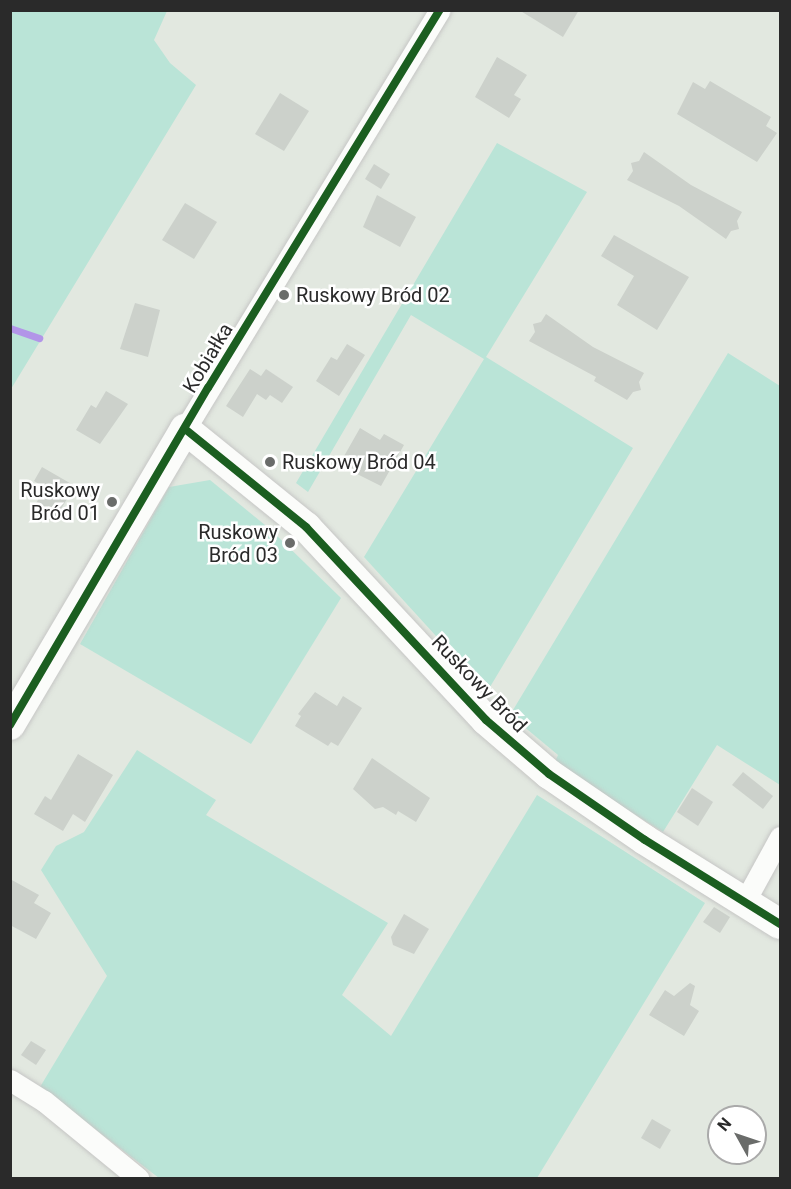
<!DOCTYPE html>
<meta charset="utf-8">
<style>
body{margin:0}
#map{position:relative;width:791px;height:1189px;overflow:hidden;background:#e2e8e0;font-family:Roboto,sans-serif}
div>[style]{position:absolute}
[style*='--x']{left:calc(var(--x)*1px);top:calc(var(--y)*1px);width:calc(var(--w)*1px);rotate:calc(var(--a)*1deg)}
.green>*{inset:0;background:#bae4d7}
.stream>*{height:7px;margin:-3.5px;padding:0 3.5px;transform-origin:3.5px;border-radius:3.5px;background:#b295e8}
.building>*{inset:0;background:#ccd1cb}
.roads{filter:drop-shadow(0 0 2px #c6c6c5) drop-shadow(0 0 2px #c6c6c5)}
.street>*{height:21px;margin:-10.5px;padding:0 10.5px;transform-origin:10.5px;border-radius:10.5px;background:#fbfcfa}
.secondary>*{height:30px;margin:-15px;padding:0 15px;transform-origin:15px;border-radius:15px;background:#fbfcfa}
.cycleway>*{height:8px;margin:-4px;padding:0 4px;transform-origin:4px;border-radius:4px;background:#1b5e20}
.dots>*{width:16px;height:16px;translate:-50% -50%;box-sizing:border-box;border:3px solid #fff;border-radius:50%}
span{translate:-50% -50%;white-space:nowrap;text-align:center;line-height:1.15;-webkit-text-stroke:5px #fff;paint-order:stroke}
.poi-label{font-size:20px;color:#2a2a2a}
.left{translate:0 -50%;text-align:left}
.right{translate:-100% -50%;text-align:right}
.street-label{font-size:20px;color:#2a2a2a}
.frame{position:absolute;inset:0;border:12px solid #2a2a2a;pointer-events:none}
.north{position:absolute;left:707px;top:1105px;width:60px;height:60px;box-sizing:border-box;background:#fff;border:2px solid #aaa;border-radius:50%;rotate:310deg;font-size:16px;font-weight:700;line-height:24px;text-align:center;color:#2a2a2a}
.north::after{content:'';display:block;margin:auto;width:21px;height:27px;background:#6a6c6a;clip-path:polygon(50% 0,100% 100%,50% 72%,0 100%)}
</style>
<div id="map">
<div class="green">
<div style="clip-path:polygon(11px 10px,167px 11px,154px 40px,170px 63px,196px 85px,11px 389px)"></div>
<div style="clip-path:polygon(497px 143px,587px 192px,486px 357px,633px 448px,487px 692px,364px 557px,484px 359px,411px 315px,308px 492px,296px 483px)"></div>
<div style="clip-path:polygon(728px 353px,780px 386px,780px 785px,717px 745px,663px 832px,554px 764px,558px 755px,510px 715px)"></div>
<div style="clip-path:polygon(210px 480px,271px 530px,341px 598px,251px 744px,80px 644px,169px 487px)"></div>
<div style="clip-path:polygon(137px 750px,216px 800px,206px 815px,388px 923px,342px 995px,391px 1036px,537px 795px,705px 903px,537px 1178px,159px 1178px,40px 1087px,107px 976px,41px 870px,56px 846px,84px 832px)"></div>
</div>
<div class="stream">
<div style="--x:10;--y:328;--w:31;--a:19"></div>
</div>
<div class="building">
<div style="clip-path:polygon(519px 10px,579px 10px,563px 37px)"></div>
<div style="clip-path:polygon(497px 57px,527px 75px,514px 95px,521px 99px,509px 118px,475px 97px)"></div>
<div style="clip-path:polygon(710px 81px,771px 117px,766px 126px,777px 133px,757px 162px,677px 114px,693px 82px,705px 89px)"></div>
<div style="clip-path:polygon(280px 93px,309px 111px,284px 151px,255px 134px)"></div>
<div style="clip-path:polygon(644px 152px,691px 185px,742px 212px,737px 221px,739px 229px,731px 231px,726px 239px,679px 206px,627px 180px,633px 171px,631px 163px,639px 161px)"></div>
<div style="clip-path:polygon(374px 164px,390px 174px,381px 189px,365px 179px)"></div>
<div style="clip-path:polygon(377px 195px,416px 217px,400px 247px,363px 227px)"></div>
<div style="clip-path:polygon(185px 203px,217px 222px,194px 259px,162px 240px)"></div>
<div style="clip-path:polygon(614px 235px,689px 277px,657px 330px,617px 305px,634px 276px,601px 256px)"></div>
<div style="clip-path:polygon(135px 303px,160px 310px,148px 357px,120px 349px)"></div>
<div style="clip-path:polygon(546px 314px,593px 347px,644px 373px,639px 382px,641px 390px,633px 392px,627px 400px,594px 381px,596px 377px,529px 341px,535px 332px,533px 324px,541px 322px)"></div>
<div style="clip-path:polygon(347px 344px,365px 355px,339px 396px,316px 381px,331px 357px,337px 360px)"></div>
<div style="clip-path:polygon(250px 369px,261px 376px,266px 369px,293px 387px,282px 403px,270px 395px,266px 400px,257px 394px,243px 417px,226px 406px)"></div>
<div style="clip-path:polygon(106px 391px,128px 404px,100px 444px,76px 430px,91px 405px,96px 408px)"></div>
<div style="clip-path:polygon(360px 428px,380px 440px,384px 434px,404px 445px,381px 486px,339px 465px)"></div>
<div style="clip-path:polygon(42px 467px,75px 486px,53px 522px,32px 510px,45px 488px,34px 481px)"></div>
<div style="clip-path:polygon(315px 692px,337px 706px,343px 696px,362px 708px,338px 746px,331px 742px,328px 746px,295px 726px,301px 716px,298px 714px)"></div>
<div style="clip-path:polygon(78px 754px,113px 775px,85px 822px,73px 814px,63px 831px,34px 814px,45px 796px,51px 800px)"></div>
<div style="clip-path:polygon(372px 758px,430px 798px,416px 822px,398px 811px,396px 815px,383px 807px,375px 809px,353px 789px)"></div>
<div style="clip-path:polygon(743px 772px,773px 796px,763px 809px,732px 785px)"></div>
<div style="clip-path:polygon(692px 788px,713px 802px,698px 826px,677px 812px)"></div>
<div style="clip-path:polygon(10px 879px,39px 895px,34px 903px,51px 913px,36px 939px,10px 925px)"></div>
<div style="clip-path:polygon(714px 907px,730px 917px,720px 933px,703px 922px)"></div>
<div style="clip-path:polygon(404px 914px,429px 929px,414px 954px,393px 945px,391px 937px)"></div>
<div style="clip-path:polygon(690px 983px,695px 986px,690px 1005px,699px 1011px,684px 1036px,649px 1015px,665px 990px,674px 996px)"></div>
<div style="clip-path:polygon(31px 1041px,46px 1050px,36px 1065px,21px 1055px)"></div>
<div style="clip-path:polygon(652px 1119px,671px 1130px,660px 1149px,641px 1138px)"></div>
</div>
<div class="roads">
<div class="street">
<div style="--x:185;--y:429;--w:490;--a:-58.7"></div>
<div style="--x:745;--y:901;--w:73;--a:-61.3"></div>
<div style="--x:10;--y:1080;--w:40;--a:32"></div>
<div style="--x:44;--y:1101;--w:122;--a:39.3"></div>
</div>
<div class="secondary">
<div style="--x:10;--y:725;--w:344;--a:-59.4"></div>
<div style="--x:185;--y:429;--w:156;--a:39"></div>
<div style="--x:306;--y:527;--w:264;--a:47"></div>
<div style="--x:486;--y:720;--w:83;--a:40.6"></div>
<div style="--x:549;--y:774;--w:116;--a:34.5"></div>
<div style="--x:645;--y:840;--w:159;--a:31.9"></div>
</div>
</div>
<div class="cycleway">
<div style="--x:185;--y:429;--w:156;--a:39"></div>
<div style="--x:306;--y:527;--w:264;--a:47"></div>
<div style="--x:486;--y:720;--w:83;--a:40.6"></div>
<div style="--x:549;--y:774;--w:116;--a:34.5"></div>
<div style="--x:645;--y:840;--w:159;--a:31.9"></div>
<div style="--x:10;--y:725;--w:391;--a:-59.6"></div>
<div style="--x:208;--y:388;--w:444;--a:-58.5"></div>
</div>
<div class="dots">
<div style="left:284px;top:295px;background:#6a6c6a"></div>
<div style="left:270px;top:462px;background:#6a6c6a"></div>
<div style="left:112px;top:502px;background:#6a6c6a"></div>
<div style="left:290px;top:543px;background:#6a6c6a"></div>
</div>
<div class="poi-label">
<span class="left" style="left:296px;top:295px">Ruskowy Bród 02</span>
<span class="left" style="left:282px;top:462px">Ruskowy Bród 04</span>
<span class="right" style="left:100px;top:502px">Ruskowy<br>Bród 01</span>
<span class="right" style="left:278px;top:544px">Ruskowy<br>Bród 03</span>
</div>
<div class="street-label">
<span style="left:208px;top:358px;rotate:-59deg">Kobiałka</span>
<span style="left:479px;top:684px;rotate:46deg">Ruskowy Bród</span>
</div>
<div class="frame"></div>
<div class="north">N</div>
</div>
